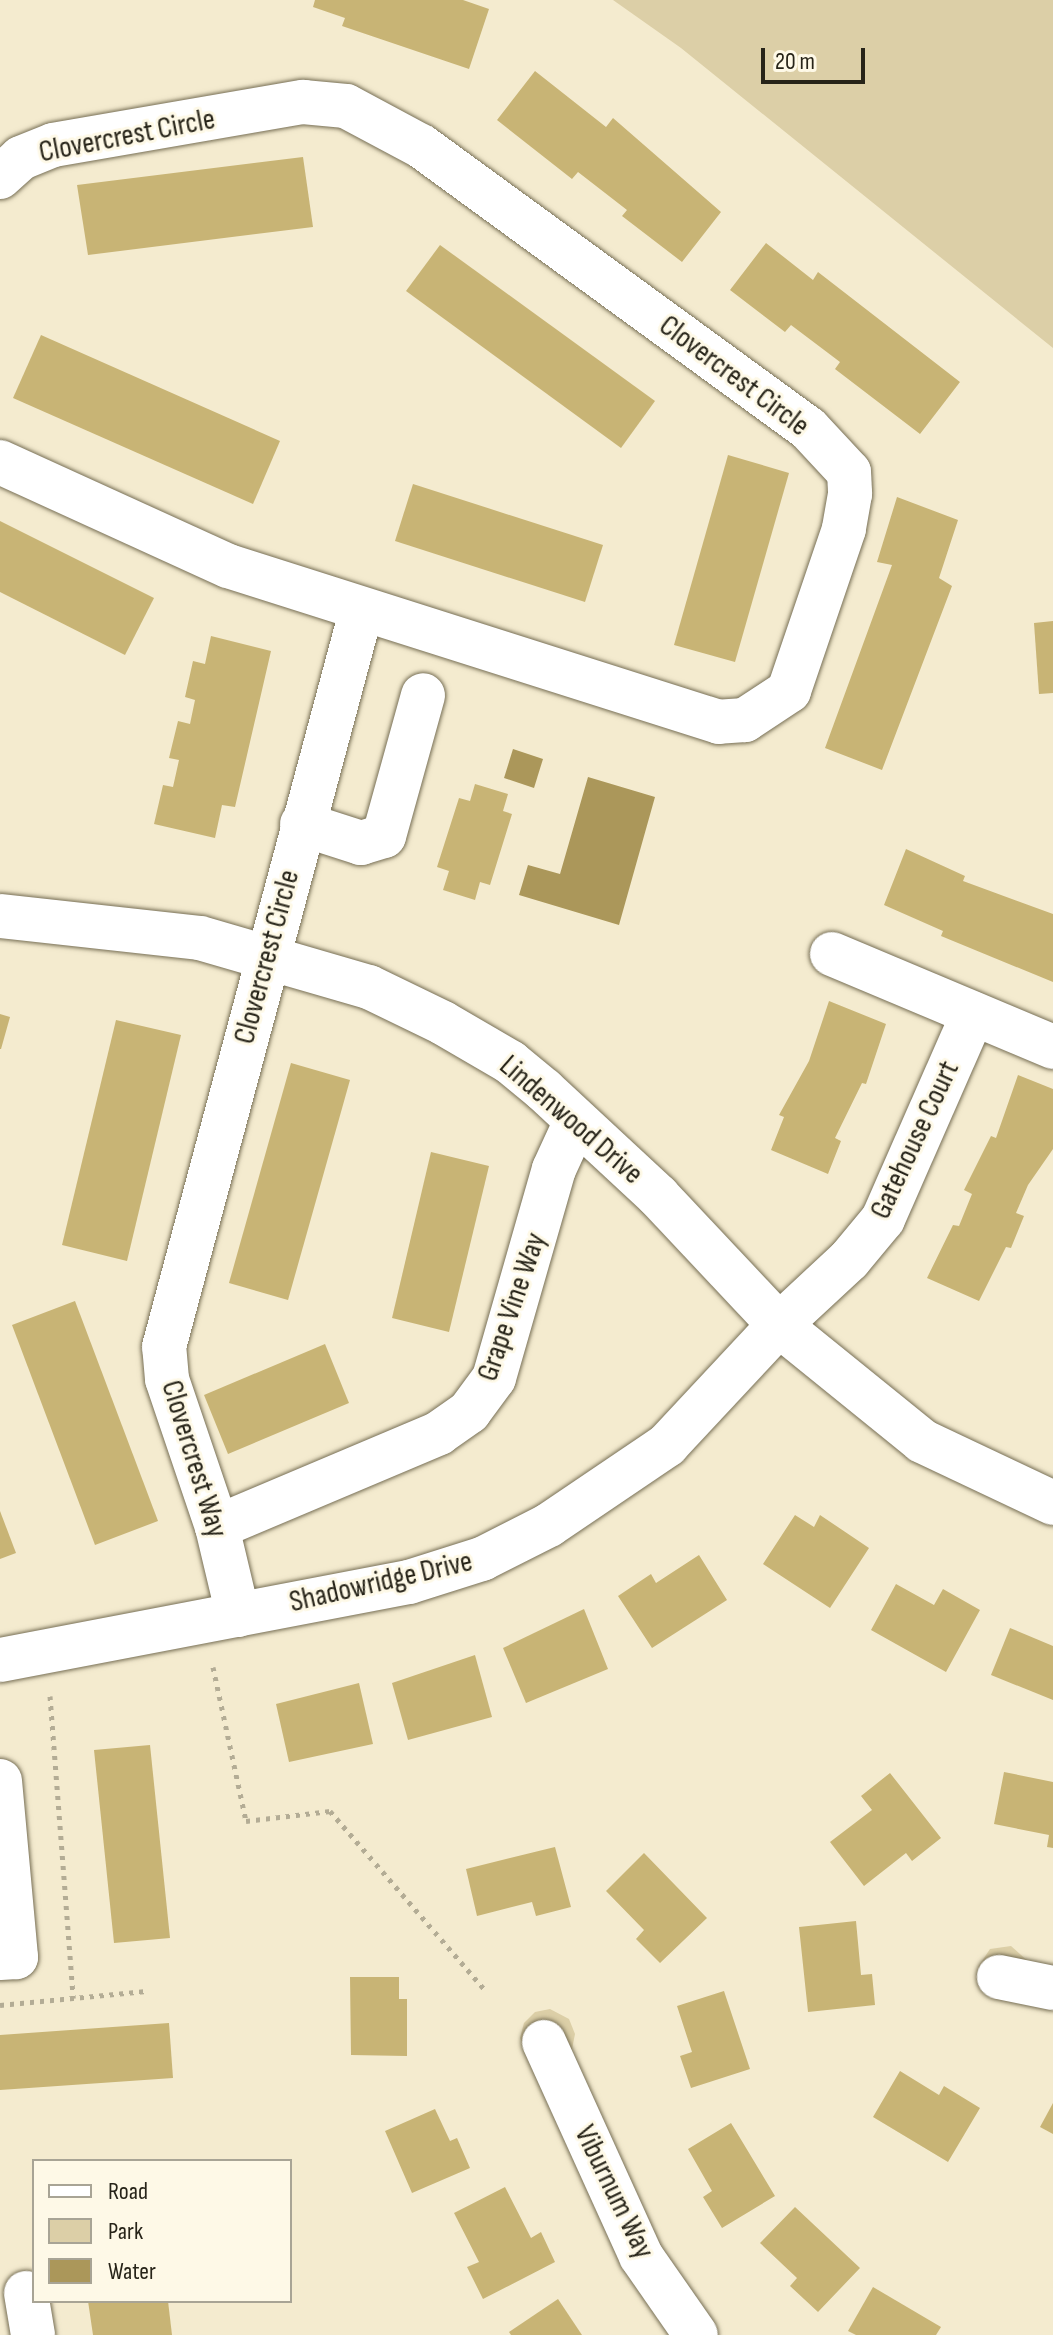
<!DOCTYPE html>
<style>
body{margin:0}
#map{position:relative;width:1053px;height:2335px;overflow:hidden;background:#f4ebcf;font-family:"Sofia Sans Condensed",sans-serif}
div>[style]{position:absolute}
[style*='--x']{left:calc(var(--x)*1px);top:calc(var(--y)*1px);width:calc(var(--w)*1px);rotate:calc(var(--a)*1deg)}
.green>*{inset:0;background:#dccfa7}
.water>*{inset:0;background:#ab975a}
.building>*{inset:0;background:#c8b475}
.path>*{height:5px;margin-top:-2.5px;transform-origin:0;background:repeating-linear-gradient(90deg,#b3ac95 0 4px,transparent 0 10px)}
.roads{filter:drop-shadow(0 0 2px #776f55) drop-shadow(0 0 2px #776f55)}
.minor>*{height:44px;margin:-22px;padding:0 22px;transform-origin:22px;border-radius:22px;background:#fff}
span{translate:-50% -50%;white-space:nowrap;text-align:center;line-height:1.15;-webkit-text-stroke:6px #fef9e7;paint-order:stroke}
.street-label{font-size:30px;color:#272419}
.legend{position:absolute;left:32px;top:2159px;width:260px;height:144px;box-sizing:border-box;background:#fef9e7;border:2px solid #a8a495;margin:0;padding:10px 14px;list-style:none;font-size:24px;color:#272419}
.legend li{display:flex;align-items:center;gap:16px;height:40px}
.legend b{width:40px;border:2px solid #a8a495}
.scale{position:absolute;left:761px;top:48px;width:104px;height:36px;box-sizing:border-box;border:4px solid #272419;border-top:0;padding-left:10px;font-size:24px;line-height:28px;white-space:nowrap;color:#272419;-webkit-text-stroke:6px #fef9e7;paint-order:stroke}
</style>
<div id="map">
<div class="green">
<div style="clip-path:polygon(613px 0,1053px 0,1053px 348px,681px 48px)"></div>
<div style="clip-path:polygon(1011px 1946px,1030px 1963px,1009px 2000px,998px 2000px,981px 1988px,978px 1967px,990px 1949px)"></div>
<div style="clip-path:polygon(550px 2009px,569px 2019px,575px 2034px,572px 2049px,568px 2054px,526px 2053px,520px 2038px,524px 2023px,535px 2012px)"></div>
</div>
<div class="water">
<div style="clip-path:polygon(513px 749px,543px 759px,534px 788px,504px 778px)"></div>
<div style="clip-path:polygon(588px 777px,655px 797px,619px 925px,519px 895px,528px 865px,560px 874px)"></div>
</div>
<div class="building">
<div style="clip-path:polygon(315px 0,463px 0,489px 9px,469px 69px,342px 26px,345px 18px,313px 7px)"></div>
<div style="clip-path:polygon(535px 71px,606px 127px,613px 118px,721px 212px,682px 262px,622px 216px,627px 210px,578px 172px,572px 179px,497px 120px)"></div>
<div style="clip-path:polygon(303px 157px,313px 227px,88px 255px,77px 185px)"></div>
<div style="clip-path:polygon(766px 243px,813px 280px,818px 272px,960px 382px,920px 434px,835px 369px,840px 362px,791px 325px,785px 332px,730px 290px)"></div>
<div style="clip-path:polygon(440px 245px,655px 401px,621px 448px,406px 291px)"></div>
<div style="clip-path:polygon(41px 335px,280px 441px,253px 504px,13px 398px)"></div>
<div style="clip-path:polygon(728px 455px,789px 473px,735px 662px,674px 645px)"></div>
<div style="clip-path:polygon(413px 484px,603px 545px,585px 602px,395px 541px)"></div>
<div style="clip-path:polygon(897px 497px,958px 520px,939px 578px,952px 586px,882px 770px,825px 748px,892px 565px,877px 562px)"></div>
<div style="clip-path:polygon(0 521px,154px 598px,125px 655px,0 592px)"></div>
<div style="clip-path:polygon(1053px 621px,1053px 693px,1039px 694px,1034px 623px)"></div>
<div style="clip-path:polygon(211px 636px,271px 651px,235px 807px,222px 805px,215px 838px,154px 824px,163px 785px,173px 787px,179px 760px,169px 758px,178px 721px,190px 724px,195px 700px,185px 697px,193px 661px,205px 664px)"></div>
<div style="clip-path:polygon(475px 784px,508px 794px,503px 811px,512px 814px,490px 885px,480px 882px,475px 900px,443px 890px,449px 871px,437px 867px,459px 798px,470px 801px)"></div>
<div style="clip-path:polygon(906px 849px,965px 876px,963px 881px,1053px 914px,1053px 982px,941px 936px,943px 931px,884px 905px)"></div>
<div style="clip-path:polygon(829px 1001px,886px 1024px,866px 1084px,862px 1083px,835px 1138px,841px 1141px,828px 1174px,771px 1150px,784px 1117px,779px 1115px,809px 1061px)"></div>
<div style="clip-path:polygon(0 1014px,10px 1017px,1px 1049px,0 1049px)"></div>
<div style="clip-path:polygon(116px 1020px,181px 1035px,127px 1261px,62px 1245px)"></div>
<div style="clip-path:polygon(291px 1063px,350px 1080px,288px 1300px,229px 1283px)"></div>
<div style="clip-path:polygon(1018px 1075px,1053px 1089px,1053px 1149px,1028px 1185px,1016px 1213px,1024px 1216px,1011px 1248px,1006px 1247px,979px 1301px,927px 1278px,953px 1225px,959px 1226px,972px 1194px,964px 1190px,991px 1136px,996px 1138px)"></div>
<div style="clip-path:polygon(431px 1152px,489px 1166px,449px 1332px,392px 1318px)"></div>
<div style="clip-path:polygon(75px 1301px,158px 1521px,95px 1545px,12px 1325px)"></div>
<div style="clip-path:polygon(325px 1344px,349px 1403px,228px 1454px,204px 1395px)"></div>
<div style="clip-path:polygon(0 1511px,16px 1553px,0 1559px)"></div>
<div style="clip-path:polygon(795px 1515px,814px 1527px,820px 1515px,869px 1548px,830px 1608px,763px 1564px)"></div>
<div style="clip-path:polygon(699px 1555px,727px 1600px,652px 1648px,618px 1596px,651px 1574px,656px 1583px)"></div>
<div style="clip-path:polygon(896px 1584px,934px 1605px,943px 1589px,980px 1610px,946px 1672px,871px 1630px)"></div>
<div style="clip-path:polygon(584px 1609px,608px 1669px,526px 1703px,503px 1648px)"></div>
<div style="clip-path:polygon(1010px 1628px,1053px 1646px,1053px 1700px,991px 1675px)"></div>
<div style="clip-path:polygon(475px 1655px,492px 1717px,408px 1740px,392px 1683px)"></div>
<div style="clip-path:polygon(359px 1683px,373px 1744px,289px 1762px,276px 1704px)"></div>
<div style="clip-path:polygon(150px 1745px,170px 1938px,114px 1943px,94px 1750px)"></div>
<div style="clip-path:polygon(1004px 1772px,1053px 1782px,1053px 1848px,1047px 1847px,1049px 1835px,994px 1824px)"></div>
<div style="clip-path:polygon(890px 1773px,941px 1838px,912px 1861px,906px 1853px,864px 1886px,830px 1842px,872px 1810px,861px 1796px)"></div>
<div style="clip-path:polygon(555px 1847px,571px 1907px,536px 1916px,532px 1902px,477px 1916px,466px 1869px)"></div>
<div style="clip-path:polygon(644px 1853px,707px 1918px,660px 1963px,636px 1939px,644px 1930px,606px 1891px)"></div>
<div style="clip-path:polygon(856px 1921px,861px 1975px,872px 1974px,875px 2005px,808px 2012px,799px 1927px)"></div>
<div style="clip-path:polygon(350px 1977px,399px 1977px,399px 1999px,407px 1999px,407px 2056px,351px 2055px)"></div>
<div style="clip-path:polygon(724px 1991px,750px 2069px,691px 2088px,680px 2056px,692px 2052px,677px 2006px)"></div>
<div style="clip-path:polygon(169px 2023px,173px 2078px,0 2090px,0 2035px)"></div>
<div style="clip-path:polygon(900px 2071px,939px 2095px,944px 2086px,980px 2108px,948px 2162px,873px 2117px)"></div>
<div style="clip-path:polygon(1053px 2103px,1053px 2134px,1040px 2127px)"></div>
<div style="clip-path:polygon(435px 2109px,450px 2141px,457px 2138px,470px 2168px,412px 2193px,385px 2131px)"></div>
<div style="clip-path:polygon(731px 2123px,775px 2196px,722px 2228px,703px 2197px,712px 2191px,688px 2149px)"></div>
<div style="clip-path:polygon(505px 2187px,531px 2238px,541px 2232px,555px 2262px,483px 2299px,467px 2267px,479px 2262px,454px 2213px)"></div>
<div style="clip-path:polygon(795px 2207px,860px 2268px,818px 2312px,790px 2286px,797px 2278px,760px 2243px)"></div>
<div style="clip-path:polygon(873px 2287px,941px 2327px,936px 2335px,856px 2335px,848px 2331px)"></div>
<div style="clip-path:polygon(558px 2299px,582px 2335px,511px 2335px,509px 2332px)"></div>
<div style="clip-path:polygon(88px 2301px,168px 2301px,172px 2335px,93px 2335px)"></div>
</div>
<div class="path">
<div style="--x:213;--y:1667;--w:157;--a:77.9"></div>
<div style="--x:246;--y:1821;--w:85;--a:-6.8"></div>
<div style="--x:330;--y:1811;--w:235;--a:49.1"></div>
<div style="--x:50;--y:1696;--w:303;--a:85.6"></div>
<div style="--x:0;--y:2005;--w:147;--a:-5.5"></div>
</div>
<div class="roads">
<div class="minor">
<div style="--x:0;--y:177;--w:28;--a:-42"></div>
<div style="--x:21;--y:158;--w:35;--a:-22"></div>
<div style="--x:53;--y:145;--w:254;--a:-9.8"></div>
<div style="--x:303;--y:102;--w:43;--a:5.3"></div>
<div style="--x:346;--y:106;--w:85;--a:28.1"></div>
<div style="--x:421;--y:146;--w:479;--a:36.1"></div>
<div style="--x:808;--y:428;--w:60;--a:47"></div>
<div style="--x:849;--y:472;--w:22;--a:87"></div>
<div style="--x:850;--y:494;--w:36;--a:100"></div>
<div style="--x:844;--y:529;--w:171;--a:108.8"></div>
<div style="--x:789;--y:691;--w:53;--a:146.6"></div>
<div style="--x:745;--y:720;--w:26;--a:176"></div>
<div style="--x:719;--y:722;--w:515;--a:-162.37"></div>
<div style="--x:228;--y:566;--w:251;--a:-155.5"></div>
<div style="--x:302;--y:824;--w:62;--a:17.9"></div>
<div style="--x:361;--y:843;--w:24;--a:-17"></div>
<div style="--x:384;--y:836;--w:146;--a:-74.5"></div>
<div style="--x:0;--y:916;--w:201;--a:6.3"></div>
<div style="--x:200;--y:938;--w:176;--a:16.2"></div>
<div style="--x:369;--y:987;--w:82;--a:25.9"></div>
<div style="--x:443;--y:1023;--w:78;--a:30.2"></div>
<div style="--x:510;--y:1062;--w:44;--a:39.5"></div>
<div style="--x:544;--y:1090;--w:156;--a:42.9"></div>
<div style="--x:658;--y:1196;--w:177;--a:46.8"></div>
<div style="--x:779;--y:1325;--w:184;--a:39"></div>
<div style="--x:922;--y:1441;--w:145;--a:25.3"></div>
<div style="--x:832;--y:954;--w:240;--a:22.8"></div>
<div style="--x:217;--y:1527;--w:241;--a:-22.9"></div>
<div style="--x:439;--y:1433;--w:37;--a:-35"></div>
<div style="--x:469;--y:1412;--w:42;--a:-53.7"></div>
<div style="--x:494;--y:1378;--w:217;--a:-74"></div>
<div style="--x:554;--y:1169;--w:53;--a:-65.4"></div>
<div style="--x:238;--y:1615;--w:90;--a:-103.4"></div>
<div style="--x:217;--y:1527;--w:156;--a:-108.7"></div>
<div style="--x:167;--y:1379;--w:32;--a:-95"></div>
<div style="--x:164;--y:1347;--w:761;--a:-75"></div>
<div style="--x:0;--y:1660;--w:416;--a:-10.8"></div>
<div style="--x:409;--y:1582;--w:77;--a:-17.5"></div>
<div style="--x:482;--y:1559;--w:75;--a:-26.9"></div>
<div style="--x:549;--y:1525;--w:143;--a:-34.1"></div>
<div style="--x:667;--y:1445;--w:164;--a:-47"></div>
<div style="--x:779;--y:1325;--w:96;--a:-42.9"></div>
<div style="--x:849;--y:1260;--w:53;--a:-50.3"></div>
<div style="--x:883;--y:1219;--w:224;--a:-66.3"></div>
<div style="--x:0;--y:1781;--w:177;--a:84.8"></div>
<div style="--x:16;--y:1957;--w:16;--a:176"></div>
<div style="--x:999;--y:1977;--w:55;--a:11.5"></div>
<div style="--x:544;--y:2042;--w:235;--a:65.6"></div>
<div style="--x:641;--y:2256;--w:96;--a:55.2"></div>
<div style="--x:26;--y:2293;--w:43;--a:80.5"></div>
</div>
</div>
<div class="street-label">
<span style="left:127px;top:136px;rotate:-11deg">Clovercrest Circle</span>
<span style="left:734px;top:376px;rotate:37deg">Clovercrest Circle</span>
<span style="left:267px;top:957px;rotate:-75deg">Clovercrest Circle</span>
<span style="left:571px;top:1120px;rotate:41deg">Lindenwood Drive</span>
<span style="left:915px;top:1140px;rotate:-65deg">Gatehouse Court</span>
<span style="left:512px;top:1307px;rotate:-71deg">Grape Vine Way</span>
<span style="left:194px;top:1459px;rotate:73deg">Clovercrest Way</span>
<span style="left:381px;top:1582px;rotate:-13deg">Shadowridge Drive</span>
<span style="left:614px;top:2192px;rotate:64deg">Viburnum Way</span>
</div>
<ul class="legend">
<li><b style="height:10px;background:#fff"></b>Road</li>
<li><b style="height:22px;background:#dccfa7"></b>Park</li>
<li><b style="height:22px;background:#ab975a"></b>Water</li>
</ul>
<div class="scale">20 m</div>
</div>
